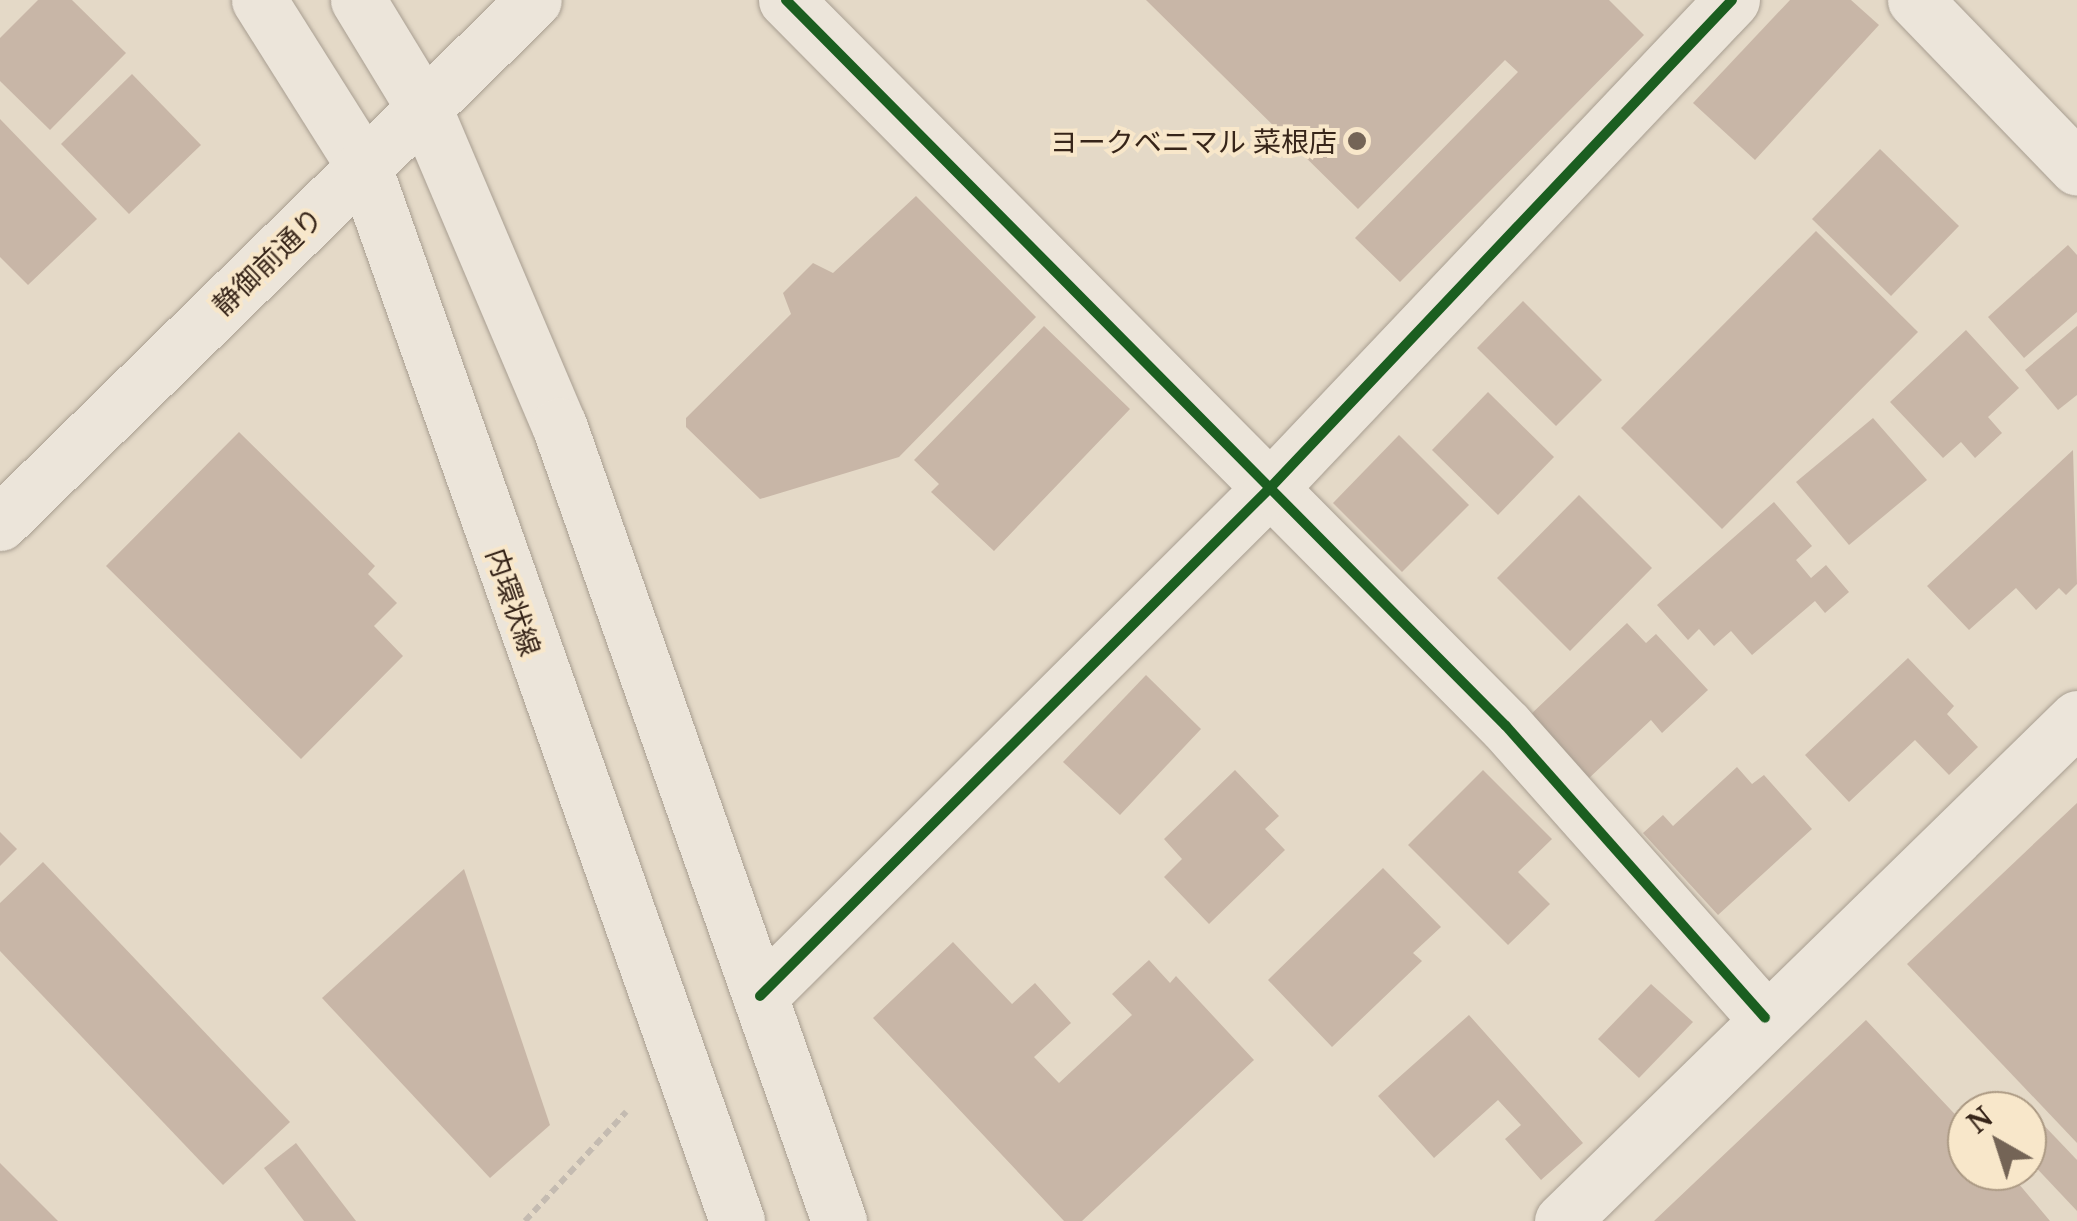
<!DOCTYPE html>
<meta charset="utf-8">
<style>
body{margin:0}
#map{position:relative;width:2077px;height:1221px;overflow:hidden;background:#e4d9c7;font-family:"Noto Serif","Noto Sans JP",serif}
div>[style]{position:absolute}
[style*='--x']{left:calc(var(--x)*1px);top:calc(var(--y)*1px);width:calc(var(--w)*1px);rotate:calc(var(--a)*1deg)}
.building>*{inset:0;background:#c8b6a7}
.path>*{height:6px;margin-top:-3px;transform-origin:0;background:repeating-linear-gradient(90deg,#c4bbb1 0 8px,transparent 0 13px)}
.roads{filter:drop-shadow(0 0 2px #a89e91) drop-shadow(0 0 2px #a89e91)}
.minor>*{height:55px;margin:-27.5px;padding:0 27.5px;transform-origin:27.5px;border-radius:27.5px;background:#ece5da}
.tertiary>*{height:55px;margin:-27.5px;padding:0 27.5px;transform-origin:27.5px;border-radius:27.5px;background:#ece5da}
.cycleway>*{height:10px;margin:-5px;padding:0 5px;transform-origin:5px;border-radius:5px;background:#1b5e20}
.dots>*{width:28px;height:28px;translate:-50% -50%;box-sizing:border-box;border:5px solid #f8e7ca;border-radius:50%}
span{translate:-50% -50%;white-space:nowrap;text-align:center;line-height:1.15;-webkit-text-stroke:8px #f8e7ca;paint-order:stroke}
.poi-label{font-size:28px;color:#372519}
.right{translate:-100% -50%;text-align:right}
.street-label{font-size:28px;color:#372519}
.north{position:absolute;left:1947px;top:1091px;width:100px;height:100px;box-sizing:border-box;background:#f8e7ca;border:2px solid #ab9983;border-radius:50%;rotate:321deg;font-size:28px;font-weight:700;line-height:40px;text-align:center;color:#372519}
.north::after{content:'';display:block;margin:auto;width:35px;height:45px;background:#746456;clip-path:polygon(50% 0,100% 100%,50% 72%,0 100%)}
</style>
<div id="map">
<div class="building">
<div style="clip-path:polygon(38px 0,72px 0,126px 53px,50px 130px,0 81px,0 38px)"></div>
<div style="clip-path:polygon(1146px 0,1609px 0,1644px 35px,1400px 282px,1355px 238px,1518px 72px,1505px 60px,1358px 209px)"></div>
<div style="clip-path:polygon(1790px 0,1851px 0,1879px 25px,1755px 160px,1693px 103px)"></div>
<div style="clip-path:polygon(132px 74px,201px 145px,129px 214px,61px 144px)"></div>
<div style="clip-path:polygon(0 119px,97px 219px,28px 285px,0 257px)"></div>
<div style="clip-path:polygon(1880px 149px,1959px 226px,1891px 296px,1812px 219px)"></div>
<div style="clip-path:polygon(916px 196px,1036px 317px,899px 457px,760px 499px,686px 427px,686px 418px,791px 314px,783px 293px,813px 263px,833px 273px)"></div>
<div style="clip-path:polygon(1816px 231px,1918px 332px,1722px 529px,1621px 428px)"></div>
<div style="clip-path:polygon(2068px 245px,2077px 255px,2077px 312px,2024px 358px,1988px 317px)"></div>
<div style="clip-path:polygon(1523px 301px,1602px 380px,1556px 426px,1477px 348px)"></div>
<div style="clip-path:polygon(1044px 326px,1130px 409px,994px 551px,931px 492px,939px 484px,914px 460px)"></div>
<div style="clip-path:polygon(2077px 326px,2077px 395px,2058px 410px,2025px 370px)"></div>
<div style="clip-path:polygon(1966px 330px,2019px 388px,1988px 417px,2002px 433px,1975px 458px,1961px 442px,1943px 458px,1890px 402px)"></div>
<div style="clip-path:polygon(1488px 392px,1554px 457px,1498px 515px,1432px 450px)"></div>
<div style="clip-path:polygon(1873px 418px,1927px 480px,1849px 545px,1796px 482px)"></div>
<div style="clip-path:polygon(239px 432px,375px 566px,368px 574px,397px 603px,374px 626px,403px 656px,301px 759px,106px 566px)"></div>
<div style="clip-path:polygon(1399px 435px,1469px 505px,1402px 572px,1333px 503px)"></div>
<div style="clip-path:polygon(2073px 450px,2077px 584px,2066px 595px,2059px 588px,2036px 610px,2016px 588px,1969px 630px,1927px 586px)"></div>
<div style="clip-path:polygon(1579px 495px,1652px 568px,1570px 651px,1497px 578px)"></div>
<div style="clip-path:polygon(1774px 502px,1812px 546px,1796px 560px,1811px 578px,1826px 565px,1849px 592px,1825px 613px,1815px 601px,1752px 655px,1731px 631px,1714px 646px,1699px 629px,1688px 640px,1657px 605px)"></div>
<div style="clip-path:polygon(1627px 623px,1646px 643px,1656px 634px,1708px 690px,1662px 733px,1651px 720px,1588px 779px,1529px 716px)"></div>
<div style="clip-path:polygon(1908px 658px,1954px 706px,1947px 714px,1978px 747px,1949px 775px,1915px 740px,1849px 802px,1805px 755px)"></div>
<div style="clip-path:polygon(1146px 675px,1201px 729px,1120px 815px,1063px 762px)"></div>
<div style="clip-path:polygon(1737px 767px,1752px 784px,1764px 775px,1812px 829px,1718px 915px,1643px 833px,1663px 815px,1673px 826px)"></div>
<div style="clip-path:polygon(1235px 770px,1279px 816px,1265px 829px,1285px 850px,1209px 924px,1164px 877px,1182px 859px,1164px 839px)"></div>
<div style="clip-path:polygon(1483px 770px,1552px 839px,1518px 872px,1550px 904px,1508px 945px,1408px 845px)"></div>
<div style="clip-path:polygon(2077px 803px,2077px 1143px,1907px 964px)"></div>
<div style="clip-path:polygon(0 832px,17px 849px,0 866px)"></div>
<div style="clip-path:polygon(43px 862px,290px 1122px,223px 1185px,0 951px,0 903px)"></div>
<div style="clip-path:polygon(1383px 868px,1441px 927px,1413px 953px,1422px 961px,1332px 1047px,1268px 980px)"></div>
<div style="clip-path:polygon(464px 869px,550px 1125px,490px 1178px,322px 998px)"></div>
<div style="clip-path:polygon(953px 942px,1012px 1004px,1035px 983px,1071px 1023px,1034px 1057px,1059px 1083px,1132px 1015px,1112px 994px,1149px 960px,1170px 983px,1176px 976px,1254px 1060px,1082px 1221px,1064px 1221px,873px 1018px)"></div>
<div style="clip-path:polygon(1651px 984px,1693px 1022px,1639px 1078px,1598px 1039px)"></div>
<div style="clip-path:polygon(1469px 1015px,1583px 1143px,1541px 1180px,1505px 1139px,1521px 1125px,1498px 1100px,1434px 1158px,1378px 1096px)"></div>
<div style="clip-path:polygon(1866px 1020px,1967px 1127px,1967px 1171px,2008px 1171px,2050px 1221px,1654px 1221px)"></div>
<div style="clip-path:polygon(2036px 1117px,2077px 1160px,2077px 1211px,2027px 1158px,2027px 1126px)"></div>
<div style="clip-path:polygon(296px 1143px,356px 1221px,304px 1221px,264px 1168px)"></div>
<div style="clip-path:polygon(0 1163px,58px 1221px,0 1221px)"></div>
</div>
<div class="path">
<div style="--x:525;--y:1221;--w:149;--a:-47.2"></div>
</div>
<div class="roads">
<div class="minor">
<div style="--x:786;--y:0;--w:1022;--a:45.24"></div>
<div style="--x:1506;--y:726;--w:390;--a:48.4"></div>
<div style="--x:1915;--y:0;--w:233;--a:46"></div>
<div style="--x:760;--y:996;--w:720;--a:-44.89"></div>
<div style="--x:1270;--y:488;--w:672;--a:-46.57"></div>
<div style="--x:1562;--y:1221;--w:720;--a:-44.32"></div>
</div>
<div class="tertiary">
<div style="--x:259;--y:0;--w:197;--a:57.8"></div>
<div style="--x:364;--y:167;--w:1118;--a:70.51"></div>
<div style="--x:358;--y:0;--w:129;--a:58.7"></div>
<div style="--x:425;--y:110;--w:342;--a:67"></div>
<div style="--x:559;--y:425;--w:844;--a:70.62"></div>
<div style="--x:0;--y:523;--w:747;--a:-44.4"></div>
</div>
</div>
<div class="cycleway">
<div style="--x:786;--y:0;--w:1022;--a:45.24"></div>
<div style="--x:1506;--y:726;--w:390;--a:48.4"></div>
<div style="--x:760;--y:996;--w:720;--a:-44.89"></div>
<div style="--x:1270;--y:488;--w:672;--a:-46.57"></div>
</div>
<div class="dots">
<div style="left:1357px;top:141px;background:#746456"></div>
</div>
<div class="poi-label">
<span class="right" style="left:1337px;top:141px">ヨークベニマル 菜根店</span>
</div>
<div class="street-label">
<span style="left:267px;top:261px;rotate:-44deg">静御前通り</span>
<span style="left:514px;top:602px;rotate:71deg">内環状線</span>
</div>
<div class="north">N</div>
</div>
